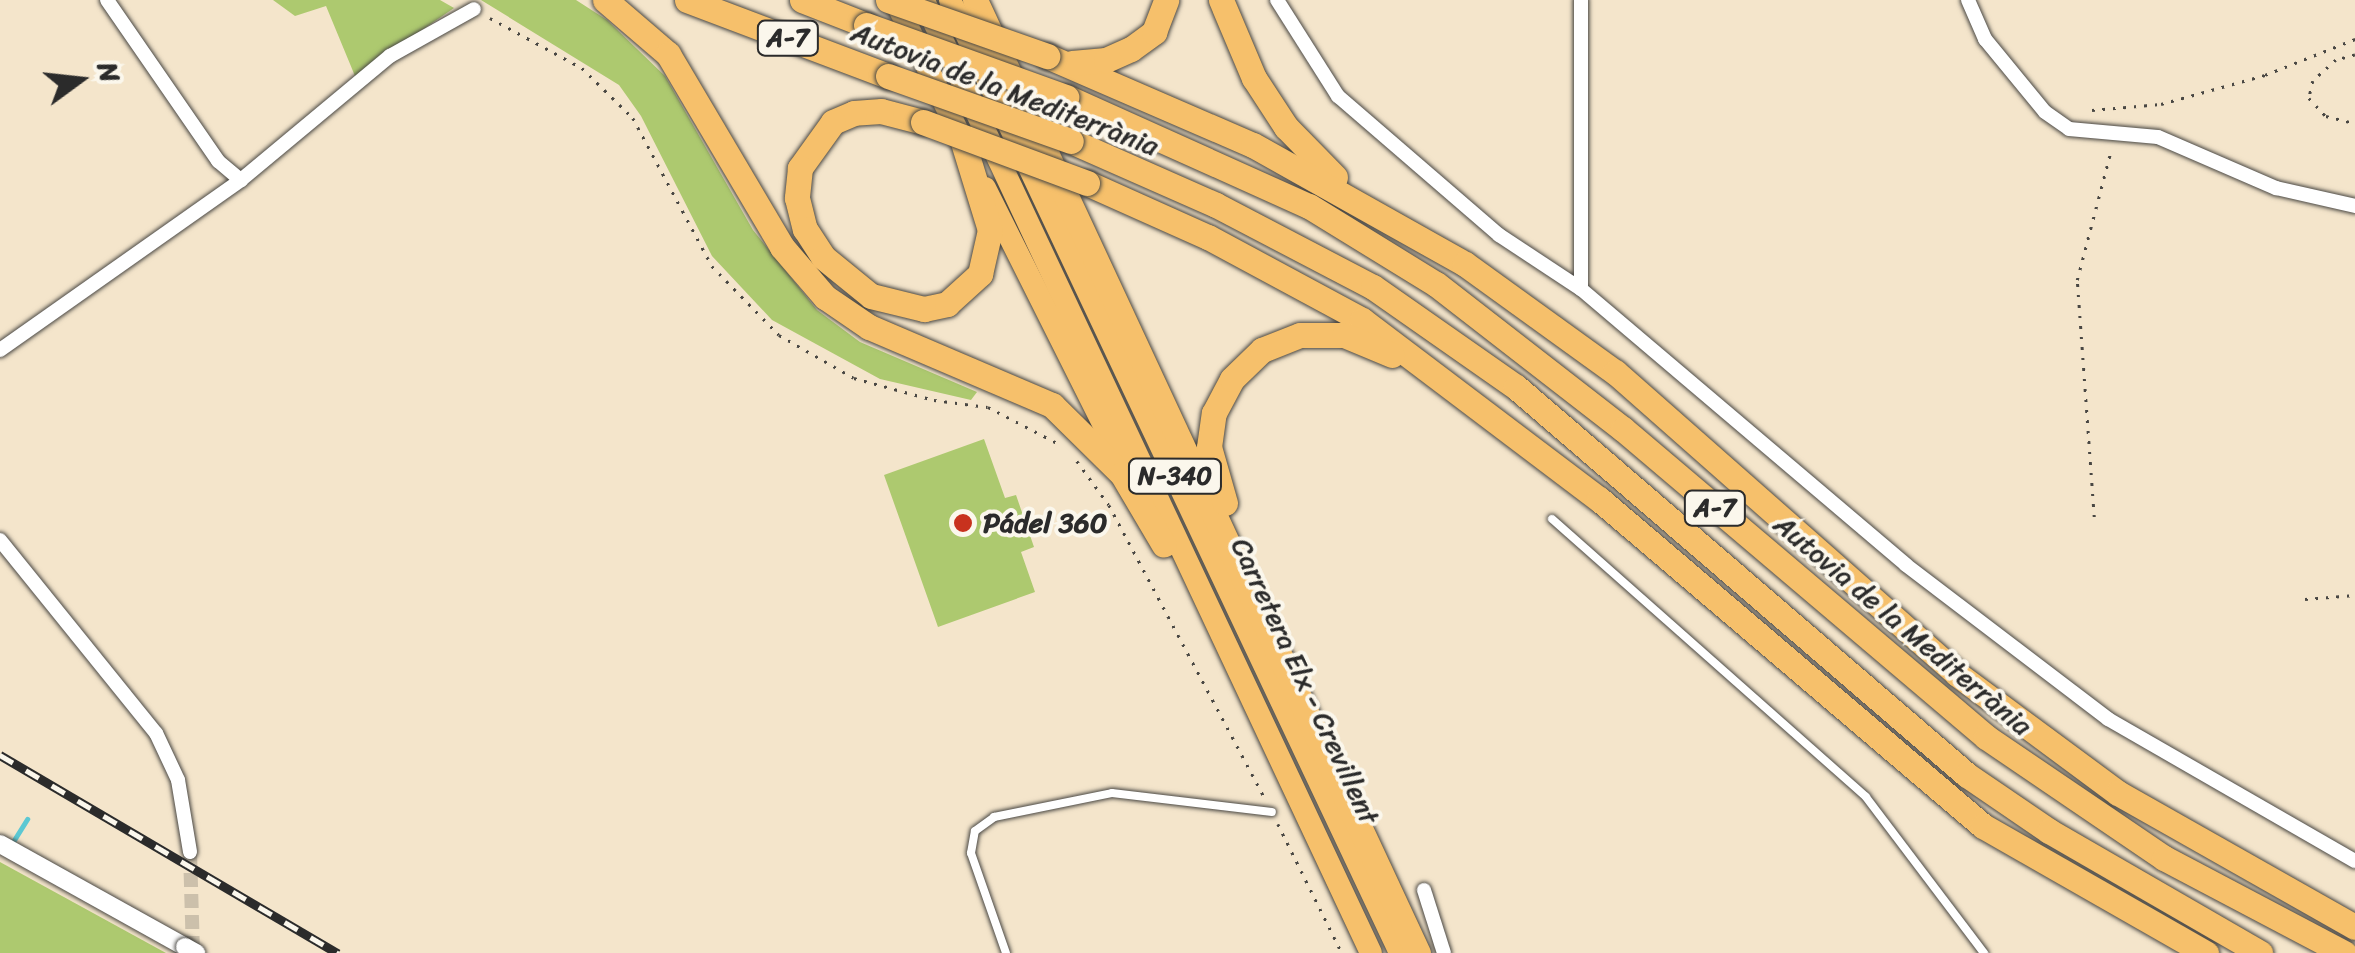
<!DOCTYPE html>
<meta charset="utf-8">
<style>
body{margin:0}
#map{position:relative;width:2355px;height:953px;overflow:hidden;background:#f4e5cb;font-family:Sriracha,sans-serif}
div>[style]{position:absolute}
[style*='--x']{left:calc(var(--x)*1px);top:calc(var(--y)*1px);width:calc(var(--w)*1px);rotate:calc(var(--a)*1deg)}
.green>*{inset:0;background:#adc96f}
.stream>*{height:5px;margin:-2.5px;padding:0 2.5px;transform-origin:2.5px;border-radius:2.5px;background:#5cc8d3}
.minor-tunnel>*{height:14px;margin-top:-7px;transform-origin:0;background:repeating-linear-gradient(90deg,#ccc0ab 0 14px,transparent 0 21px)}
.path>*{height:2.5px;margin-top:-1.25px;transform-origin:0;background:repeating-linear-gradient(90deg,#494743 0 2.5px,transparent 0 10.5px)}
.roads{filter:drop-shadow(0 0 2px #494743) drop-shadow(0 0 2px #494743)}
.service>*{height:8px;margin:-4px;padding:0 4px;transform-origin:4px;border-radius:4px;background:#fff}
.minor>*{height:14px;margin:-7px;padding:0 7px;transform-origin:7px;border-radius:7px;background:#fff}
.tertiary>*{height:18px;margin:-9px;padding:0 9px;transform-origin:9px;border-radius:9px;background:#fff}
.trunk>*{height:22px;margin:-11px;padding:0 11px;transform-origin:11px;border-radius:11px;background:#f6c06b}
.motorway>*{height:25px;margin:-12.5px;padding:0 12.5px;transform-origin:12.5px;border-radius:12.5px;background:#f6c06b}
.rail>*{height:9px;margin-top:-4.5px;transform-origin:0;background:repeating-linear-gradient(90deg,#fbf7ec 0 15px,#2b2b2b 0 30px);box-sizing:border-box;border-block:2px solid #2b2b2b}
.bridges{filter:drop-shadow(0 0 2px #494743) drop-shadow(0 0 2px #494743)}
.tertiary-bridge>*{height:18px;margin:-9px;padding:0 9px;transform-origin:9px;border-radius:9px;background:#fff}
.motorway-bridge>*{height:25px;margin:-12.5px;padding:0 12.5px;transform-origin:12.5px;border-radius:12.5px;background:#f6c06b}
.dots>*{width:28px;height:28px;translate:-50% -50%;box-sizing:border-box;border:5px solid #fbf7ec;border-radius:50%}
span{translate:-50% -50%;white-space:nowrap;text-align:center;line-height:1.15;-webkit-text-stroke:8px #fbf7ec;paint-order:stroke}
.shield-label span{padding:2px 8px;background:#fbf7ec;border:2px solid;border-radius:8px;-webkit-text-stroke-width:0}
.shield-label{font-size:25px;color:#2b2b2b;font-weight:700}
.street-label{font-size:28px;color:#2b2b2b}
.poi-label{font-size:28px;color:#2b2b2b;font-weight:700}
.left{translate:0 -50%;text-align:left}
.north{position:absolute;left:30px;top:30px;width:100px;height:100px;-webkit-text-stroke:8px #fbf7ec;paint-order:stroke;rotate:75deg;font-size:28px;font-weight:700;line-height:40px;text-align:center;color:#2b2b2b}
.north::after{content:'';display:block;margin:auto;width:35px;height:45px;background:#2b2b2b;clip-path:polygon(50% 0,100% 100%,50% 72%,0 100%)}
</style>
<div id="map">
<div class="green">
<div style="clip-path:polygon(273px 0,440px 0,454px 8px,355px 76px,326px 6px,295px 16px)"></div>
<div style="clip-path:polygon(481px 0,576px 0,607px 20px,665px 76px,753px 230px,817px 310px,860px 342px,977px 392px,971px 400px,880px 379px,772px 320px,712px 256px,641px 116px,619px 85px)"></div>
<div style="clip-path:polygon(984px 439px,1005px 498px,1016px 495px,1034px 547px,1021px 552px,1035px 592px,938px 627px,884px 475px)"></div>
<div style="clip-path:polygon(0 862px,166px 953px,0 953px)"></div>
</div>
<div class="stream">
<div style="--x:14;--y:840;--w:25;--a:-58"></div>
</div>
<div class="minor-tunnel">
<div style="--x:190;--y:852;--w:101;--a:88.3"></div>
</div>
<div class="path">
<div style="--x:490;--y:18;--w:105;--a:28.5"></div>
<div style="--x:582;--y:68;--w:71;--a:44.4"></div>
<div style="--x:633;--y:118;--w:168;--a:61.9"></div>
<div style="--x:712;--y:266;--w:96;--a:45.8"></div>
<div style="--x:779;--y:335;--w:86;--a:29.8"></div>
<div style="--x:854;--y:378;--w:83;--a:15.4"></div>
<div style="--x:934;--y:400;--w:54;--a:7.4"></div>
<div style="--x:988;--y:407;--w:82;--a:27.5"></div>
<div style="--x:2355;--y:55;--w:20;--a:165"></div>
<div style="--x:2336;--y:60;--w:31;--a:138"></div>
<div style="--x:2313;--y:81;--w:17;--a:103"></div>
<div style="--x:2309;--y:98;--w:25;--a:47"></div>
<div style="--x:2326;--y:116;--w:30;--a:14"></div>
<div style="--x:2092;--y:110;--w:69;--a:-5"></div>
<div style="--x:2161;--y:104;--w:108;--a:-15.6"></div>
<div style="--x:2265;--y:75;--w:97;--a:-21.8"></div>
<div style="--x:1077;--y:461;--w:54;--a:54"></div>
<div style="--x:1109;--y:505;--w:333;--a:62"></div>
<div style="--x:2094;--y:517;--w:238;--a:-94.1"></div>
<div style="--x:2077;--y:280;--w:134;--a:-75.3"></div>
<div style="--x:2305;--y:599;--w:50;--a:-4.6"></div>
<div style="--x:1278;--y:824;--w:144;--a:63.6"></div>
</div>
<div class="roads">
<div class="service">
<div style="--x:1552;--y:519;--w:419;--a:41.5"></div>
<div style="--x:1866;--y:797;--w:196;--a:52.9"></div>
<div style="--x:1006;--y:953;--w:106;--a:-109.3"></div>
<div style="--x:971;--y:853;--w:22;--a:-80"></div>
<div style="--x:975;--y:831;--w:24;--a:-36"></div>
<div style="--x:994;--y:817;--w:120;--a:-11.5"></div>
<div style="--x:1112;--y:793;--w:161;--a:6.8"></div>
</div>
<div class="minor">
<div style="--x:107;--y:0;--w:196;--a:55.4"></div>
<div style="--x:218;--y:161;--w:30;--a:40"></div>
<div style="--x:1277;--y:0;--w:114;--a:57.6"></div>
<div style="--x:1338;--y:96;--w:213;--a:40.8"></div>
<div style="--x:1499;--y:235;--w:98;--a:33.4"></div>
<div style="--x:1581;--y:0;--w:289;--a:90"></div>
<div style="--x:1581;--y:289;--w:426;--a:40.3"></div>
<div style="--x:1906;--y:565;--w:254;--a:37.3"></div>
<div style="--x:2108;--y:719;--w:285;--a:29.9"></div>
<div style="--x:1968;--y:0;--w:43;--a:66.4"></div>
<div style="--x:1985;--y:39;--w:94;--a:50.6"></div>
<div style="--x:2045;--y:112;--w:29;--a:35"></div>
<div style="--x:2069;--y:129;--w:89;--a:5.1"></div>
<div style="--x:2158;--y:137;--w:129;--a:23.4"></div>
<div style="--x:2276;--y:188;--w:81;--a:12.8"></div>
<div style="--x:0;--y:350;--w:295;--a:-35.2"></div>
<div style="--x:241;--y:180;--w:194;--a:-39.8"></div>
<div style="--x:390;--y:56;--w:96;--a:-29.2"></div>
<div style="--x:0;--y:540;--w:248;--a:51.1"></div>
<div style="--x:156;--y:733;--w:52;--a:64.9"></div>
<div style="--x:178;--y:780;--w:73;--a:80.5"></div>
<div style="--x:1424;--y:890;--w:66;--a:72.4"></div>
</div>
<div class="tertiary">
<div style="--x:0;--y:844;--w:212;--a:29.1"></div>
</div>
<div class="trunk">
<div style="--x:895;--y:0;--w:162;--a:64.4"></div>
<div style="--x:950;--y:0;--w:1054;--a:64.72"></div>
<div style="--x:925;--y:3;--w:1049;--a:64.85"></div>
<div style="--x:985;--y:188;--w:323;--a:63.4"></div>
</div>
<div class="motorway">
<div style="--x:605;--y:0;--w:83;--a:40.6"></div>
<div style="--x:668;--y:54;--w:224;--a:59.4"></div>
<div style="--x:782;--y:247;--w:66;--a:49.3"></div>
<div style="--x:825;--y:297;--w:53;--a:34.3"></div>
<div style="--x:869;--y:327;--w:199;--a:23.1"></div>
<div style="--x:1052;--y:405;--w:98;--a:44.6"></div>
<div style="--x:1122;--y:474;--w:82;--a:59.4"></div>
<div style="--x:687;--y:0;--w:215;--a:20.7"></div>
<div style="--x:802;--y:0;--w:69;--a:21.3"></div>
<div style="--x:975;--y:0;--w:1051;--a:65.07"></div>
<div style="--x:1221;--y:0;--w:85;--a:67.1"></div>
<div style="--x:1254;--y:78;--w:59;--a:56.9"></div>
<div style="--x:1286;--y:127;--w:70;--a:45.6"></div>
<div style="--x:1047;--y:56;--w:224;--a:23.4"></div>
<div style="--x:1253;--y:145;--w:243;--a:29.3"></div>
<div style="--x:1465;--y:264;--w:185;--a:35.8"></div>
<div style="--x:1615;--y:372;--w:456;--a:41.4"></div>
<div style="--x:1957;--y:674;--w:200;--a:36.5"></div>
<div style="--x:2118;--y:793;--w:272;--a:29.5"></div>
<div style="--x:1072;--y:63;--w:34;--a:-5"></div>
<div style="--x:1106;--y:60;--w:27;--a:-24"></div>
<div style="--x:1131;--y:49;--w:29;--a:-36"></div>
<div style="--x:1154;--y:32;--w:34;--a:-69"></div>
<div style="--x:1066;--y:97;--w:266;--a:24.2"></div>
<div style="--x:1309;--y:206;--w:149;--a:31.6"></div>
<div style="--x:1436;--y:284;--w:237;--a:37.8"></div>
<div style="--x:1623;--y:429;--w:476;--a:40.3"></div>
<div style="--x:1986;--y:737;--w:215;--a:34.2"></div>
<div style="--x:2164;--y:858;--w:204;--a:27.8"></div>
<div style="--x:923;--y:122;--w:43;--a:-165.3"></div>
<div style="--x:881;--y:111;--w:27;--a:176"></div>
<div style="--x:854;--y:113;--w:23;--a:157"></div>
<div style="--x:833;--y:122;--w:57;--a:125.7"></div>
<div style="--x:800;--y:168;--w:30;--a:96"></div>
<div style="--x:797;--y:198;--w:32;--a:76"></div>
<div style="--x:805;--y:229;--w:33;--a:57"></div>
<div style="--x:823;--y:257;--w:62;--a:39.1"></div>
<div style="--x:871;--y:296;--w:55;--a:13.8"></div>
<div style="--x:924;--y:309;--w:24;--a:-12"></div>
<div style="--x:947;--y:304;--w:45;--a:-42.3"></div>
<div style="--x:980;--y:274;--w:45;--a:-77.2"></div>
<div style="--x:990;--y:230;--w:92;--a:-107.1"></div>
<div style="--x:1071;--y:141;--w:158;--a:23.8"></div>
<div style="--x:1216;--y:205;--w:177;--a:27.6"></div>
<div style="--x:1373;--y:287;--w:174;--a:35"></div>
<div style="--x:1516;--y:387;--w:595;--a:40.71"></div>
<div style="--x:1967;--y:775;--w:99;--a:34.3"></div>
<div style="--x:2049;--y:831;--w:244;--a:30"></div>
<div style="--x:1087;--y:183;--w:133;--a:24.1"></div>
<div style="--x:1208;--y:237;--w:175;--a:28.3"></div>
<div style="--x:1362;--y:320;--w:297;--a:37.1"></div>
<div style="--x:1599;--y:499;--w:504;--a:40.42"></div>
<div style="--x:1983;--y:826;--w:257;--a:29.7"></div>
<div style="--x:1225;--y:503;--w:58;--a:-105.9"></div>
<div style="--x:1209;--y:447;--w:34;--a:-82"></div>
<div style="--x:1214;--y:413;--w:38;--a:-62"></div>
<div style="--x:1232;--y:379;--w:42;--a:-44"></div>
<div style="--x:1262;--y:350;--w:41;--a:-21.5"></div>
<div style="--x:1300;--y:335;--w:44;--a:0"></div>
<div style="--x:1344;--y:335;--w:52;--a:22.6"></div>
</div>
</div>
<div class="rail">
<div style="--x:0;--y:755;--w:392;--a:30.4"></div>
</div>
<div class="bridges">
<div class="tertiary-bridge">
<div style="--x:185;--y:947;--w:13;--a:29"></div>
</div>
<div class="motorway-bridge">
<div style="--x:888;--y:0;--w:169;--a:19.4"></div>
<div style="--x:866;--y:25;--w:213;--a:19.8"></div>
<div style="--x:888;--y:76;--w:194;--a:19.6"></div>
<div style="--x:923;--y:122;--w:175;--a:20.4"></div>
</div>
</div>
<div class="dots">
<div style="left:963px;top:523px;background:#c8321e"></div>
</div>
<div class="shield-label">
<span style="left:788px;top:38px">A-7</span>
<span style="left:1175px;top:476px">N-340</span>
<span style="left:1715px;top:508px">A-7</span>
</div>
<div class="street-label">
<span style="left:1005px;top:89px;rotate:21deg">Autovia de la Mediterrània</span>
<span style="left:1903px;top:625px;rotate:40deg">Autovia de la Mediterrània</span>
<span style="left:1305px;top:681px;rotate:65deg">Carretera Elx - Crevillent</span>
</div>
<div class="poi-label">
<span class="left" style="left:983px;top:523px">Pádel 360</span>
</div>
<div class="north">N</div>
</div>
